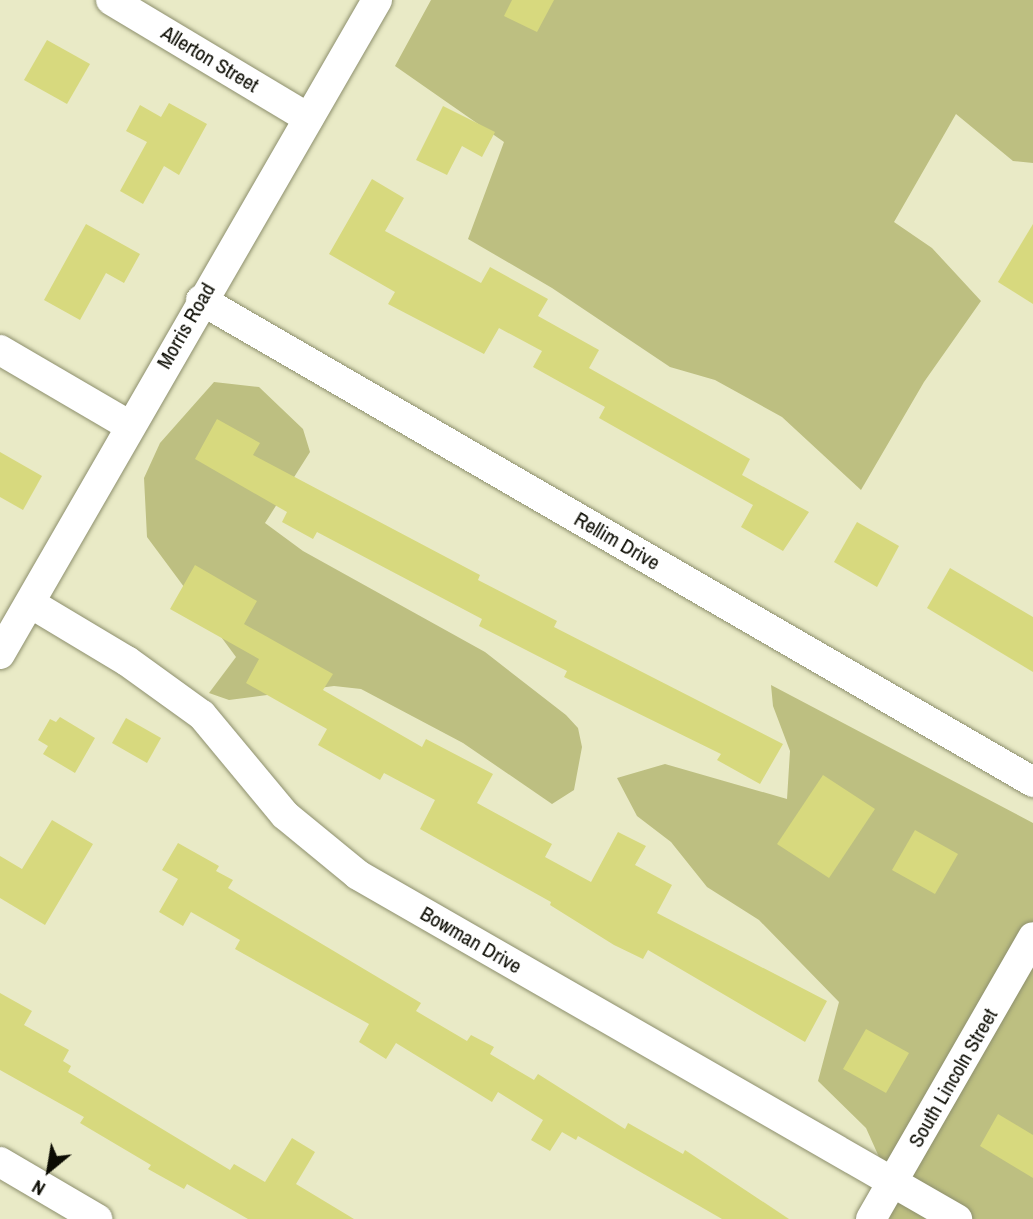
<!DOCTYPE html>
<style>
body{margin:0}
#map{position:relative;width:1033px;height:1219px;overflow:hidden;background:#e9eac6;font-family:"Archivo Narrow",sans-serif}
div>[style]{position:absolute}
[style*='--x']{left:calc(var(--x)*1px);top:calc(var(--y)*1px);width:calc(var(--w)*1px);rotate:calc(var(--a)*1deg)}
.green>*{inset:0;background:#bdbf81}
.building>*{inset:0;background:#d7d97e}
.roads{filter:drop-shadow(0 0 2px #8d8f6d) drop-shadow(0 0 2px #8d8f6d)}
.minor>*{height:30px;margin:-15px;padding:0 15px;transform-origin:15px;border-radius:15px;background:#fff}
span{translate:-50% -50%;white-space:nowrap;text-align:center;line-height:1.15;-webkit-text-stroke:6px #fff;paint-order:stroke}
.street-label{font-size:21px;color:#0c0c03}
.north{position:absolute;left:14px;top:1135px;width:70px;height:70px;-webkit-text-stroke:5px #fff;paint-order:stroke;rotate:210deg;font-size:19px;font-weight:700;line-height:28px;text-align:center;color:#0c0c03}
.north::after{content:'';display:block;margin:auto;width:24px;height:32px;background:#0c0c03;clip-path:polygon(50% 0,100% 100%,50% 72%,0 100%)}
</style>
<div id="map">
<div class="green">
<div style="clip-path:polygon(431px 0,1033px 0,1033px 163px,1013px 161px,956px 114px,894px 222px,932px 248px,981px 301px,924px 382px,861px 490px,782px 417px,715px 380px,670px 367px,552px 288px,468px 239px,504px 142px,395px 66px)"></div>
<div style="clip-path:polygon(214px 382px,259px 387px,303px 429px,310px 452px,265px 523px,303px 551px,485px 652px,566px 715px,578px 728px,582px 747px,574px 790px,552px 804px,463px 743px,361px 689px,334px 686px,229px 700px,209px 693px,236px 657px,147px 537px,144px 478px,160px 443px)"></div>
<div style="clip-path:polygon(771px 685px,1033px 823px,1033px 1219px,889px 1219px,897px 1197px,866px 1128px,818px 1081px,839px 1002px,759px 920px,707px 887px,671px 842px,637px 816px,617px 778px,665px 764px,787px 799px,790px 751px,773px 706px)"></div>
</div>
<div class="building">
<div style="clip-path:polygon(512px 0,554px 0,537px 32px,504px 16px)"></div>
<div style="clip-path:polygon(47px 40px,90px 64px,67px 104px,24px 80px)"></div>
<div style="clip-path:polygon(169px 103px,207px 124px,179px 175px,164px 166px,143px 204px,120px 191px,147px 142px,126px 131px,140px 105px,161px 117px)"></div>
<div style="clip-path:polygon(443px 106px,495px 132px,482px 157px,462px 146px,447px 175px,416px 160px)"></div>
<div style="clip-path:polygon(372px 179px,404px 198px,385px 231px,481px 283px,490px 267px,548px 299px,538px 316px,599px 350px,589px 368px,750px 459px,742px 475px,809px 512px,783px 551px,741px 527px,753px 505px,599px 418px,605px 407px,533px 367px,542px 351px,499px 328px,484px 354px,388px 304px,395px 292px,329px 254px)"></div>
<div style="clip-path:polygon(86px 224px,140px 254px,124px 283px,106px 273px,80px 320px,44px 300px)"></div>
<div style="clip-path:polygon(1033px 224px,1033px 304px,998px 282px)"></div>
<div style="clip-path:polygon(217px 419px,260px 443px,253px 455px,480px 575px,478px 580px,557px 621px,554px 627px,783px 744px,760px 784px,717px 760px,721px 754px,564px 677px,567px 671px,479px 626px,482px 619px,317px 532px,313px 539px,282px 522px,287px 512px,195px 459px)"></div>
<div style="clip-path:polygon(0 452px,42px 476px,23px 510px,0 497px)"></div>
<div style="clip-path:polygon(857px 522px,899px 546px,877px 587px,834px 562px)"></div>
<div style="clip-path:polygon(195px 565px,257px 601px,244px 624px,333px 674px,323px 690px,422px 747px,426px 739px,493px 774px,477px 803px,552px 844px,545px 857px,591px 882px,618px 832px,646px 846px,635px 865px,672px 885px,657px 913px,827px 1001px,805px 1042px,648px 950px,643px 959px,614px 945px,550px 905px,551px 902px,420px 829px,435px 800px,384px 773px,380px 780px,318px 745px,327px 729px,246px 683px,259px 659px,170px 609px)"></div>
<div style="clip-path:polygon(950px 568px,1033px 617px,1033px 672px,927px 608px)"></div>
<div style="clip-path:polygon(60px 717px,95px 738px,75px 773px,43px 754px,48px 746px,38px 740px,50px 719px,56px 722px)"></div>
<div style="clip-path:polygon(126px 718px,161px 738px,147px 763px,112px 743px)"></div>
<div style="clip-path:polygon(823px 775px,875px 809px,829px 878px,777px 844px)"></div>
<div style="clip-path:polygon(52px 820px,93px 844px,45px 925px,0 898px,0 856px,22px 869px)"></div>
<div style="clip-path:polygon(915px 830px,958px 854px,935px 894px,892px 870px)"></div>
<div style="clip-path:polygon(178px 843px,219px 866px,216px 871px,233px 880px,228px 888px,421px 1003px,416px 1011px,467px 1041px,471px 1035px,494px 1047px,490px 1054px,534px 1080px,538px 1074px,625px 1129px,628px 1123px,683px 1154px,685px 1150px,789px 1219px,722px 1219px,578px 1136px,576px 1140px,562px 1132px,550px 1151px,531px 1140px,543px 1120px,498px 1092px,492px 1102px,396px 1043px,386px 1059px,359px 1042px,369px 1024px,235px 949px,240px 940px,191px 912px,183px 926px,159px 912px,178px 879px,162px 870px)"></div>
<div style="clip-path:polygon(0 993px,32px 1011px,24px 1025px,69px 1050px,63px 1061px,71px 1066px,68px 1072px,230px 1170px,234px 1164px,265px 1182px,292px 1138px,315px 1152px,296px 1184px,354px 1219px,248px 1219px,187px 1184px,184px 1189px,148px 1169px,151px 1165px,80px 1123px,84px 1117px,0 1070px)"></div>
<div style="clip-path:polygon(866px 1029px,909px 1053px,886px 1093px,843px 1069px)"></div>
<div style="clip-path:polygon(998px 1114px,1033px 1135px,1033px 1178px,980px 1146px)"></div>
</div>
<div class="roads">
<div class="minor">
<div style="--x:111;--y:0;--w:230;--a:30.9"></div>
<div style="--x:201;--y:300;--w:962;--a:30.08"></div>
<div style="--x:0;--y:350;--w:151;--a:30.3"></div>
<div style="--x:30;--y:603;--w:113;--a:30.9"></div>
<div style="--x:127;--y:661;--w:92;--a:35.8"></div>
<div style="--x:202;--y:715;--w:130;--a:50.3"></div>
<div style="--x:285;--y:815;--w:94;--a:39.4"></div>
<div style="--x:358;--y:875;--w:691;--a:29.87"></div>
<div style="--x:0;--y:654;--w:755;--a:-60.04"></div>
<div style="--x:0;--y:1162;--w:113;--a:30.4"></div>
<div style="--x:871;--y:1219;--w:325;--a:-60.1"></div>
</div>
</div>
<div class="street-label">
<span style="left:210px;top:59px;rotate:31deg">Allerton Street</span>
<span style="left:186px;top:326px;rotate:-60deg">Morris Road</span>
<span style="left:617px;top:541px;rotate:30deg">Rellim Drive</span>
<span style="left:471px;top:940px;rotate:30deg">Bowman Drive</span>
<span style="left:953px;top:1078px;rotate:-60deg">South Lincoln Street</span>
</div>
<div class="north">N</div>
</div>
